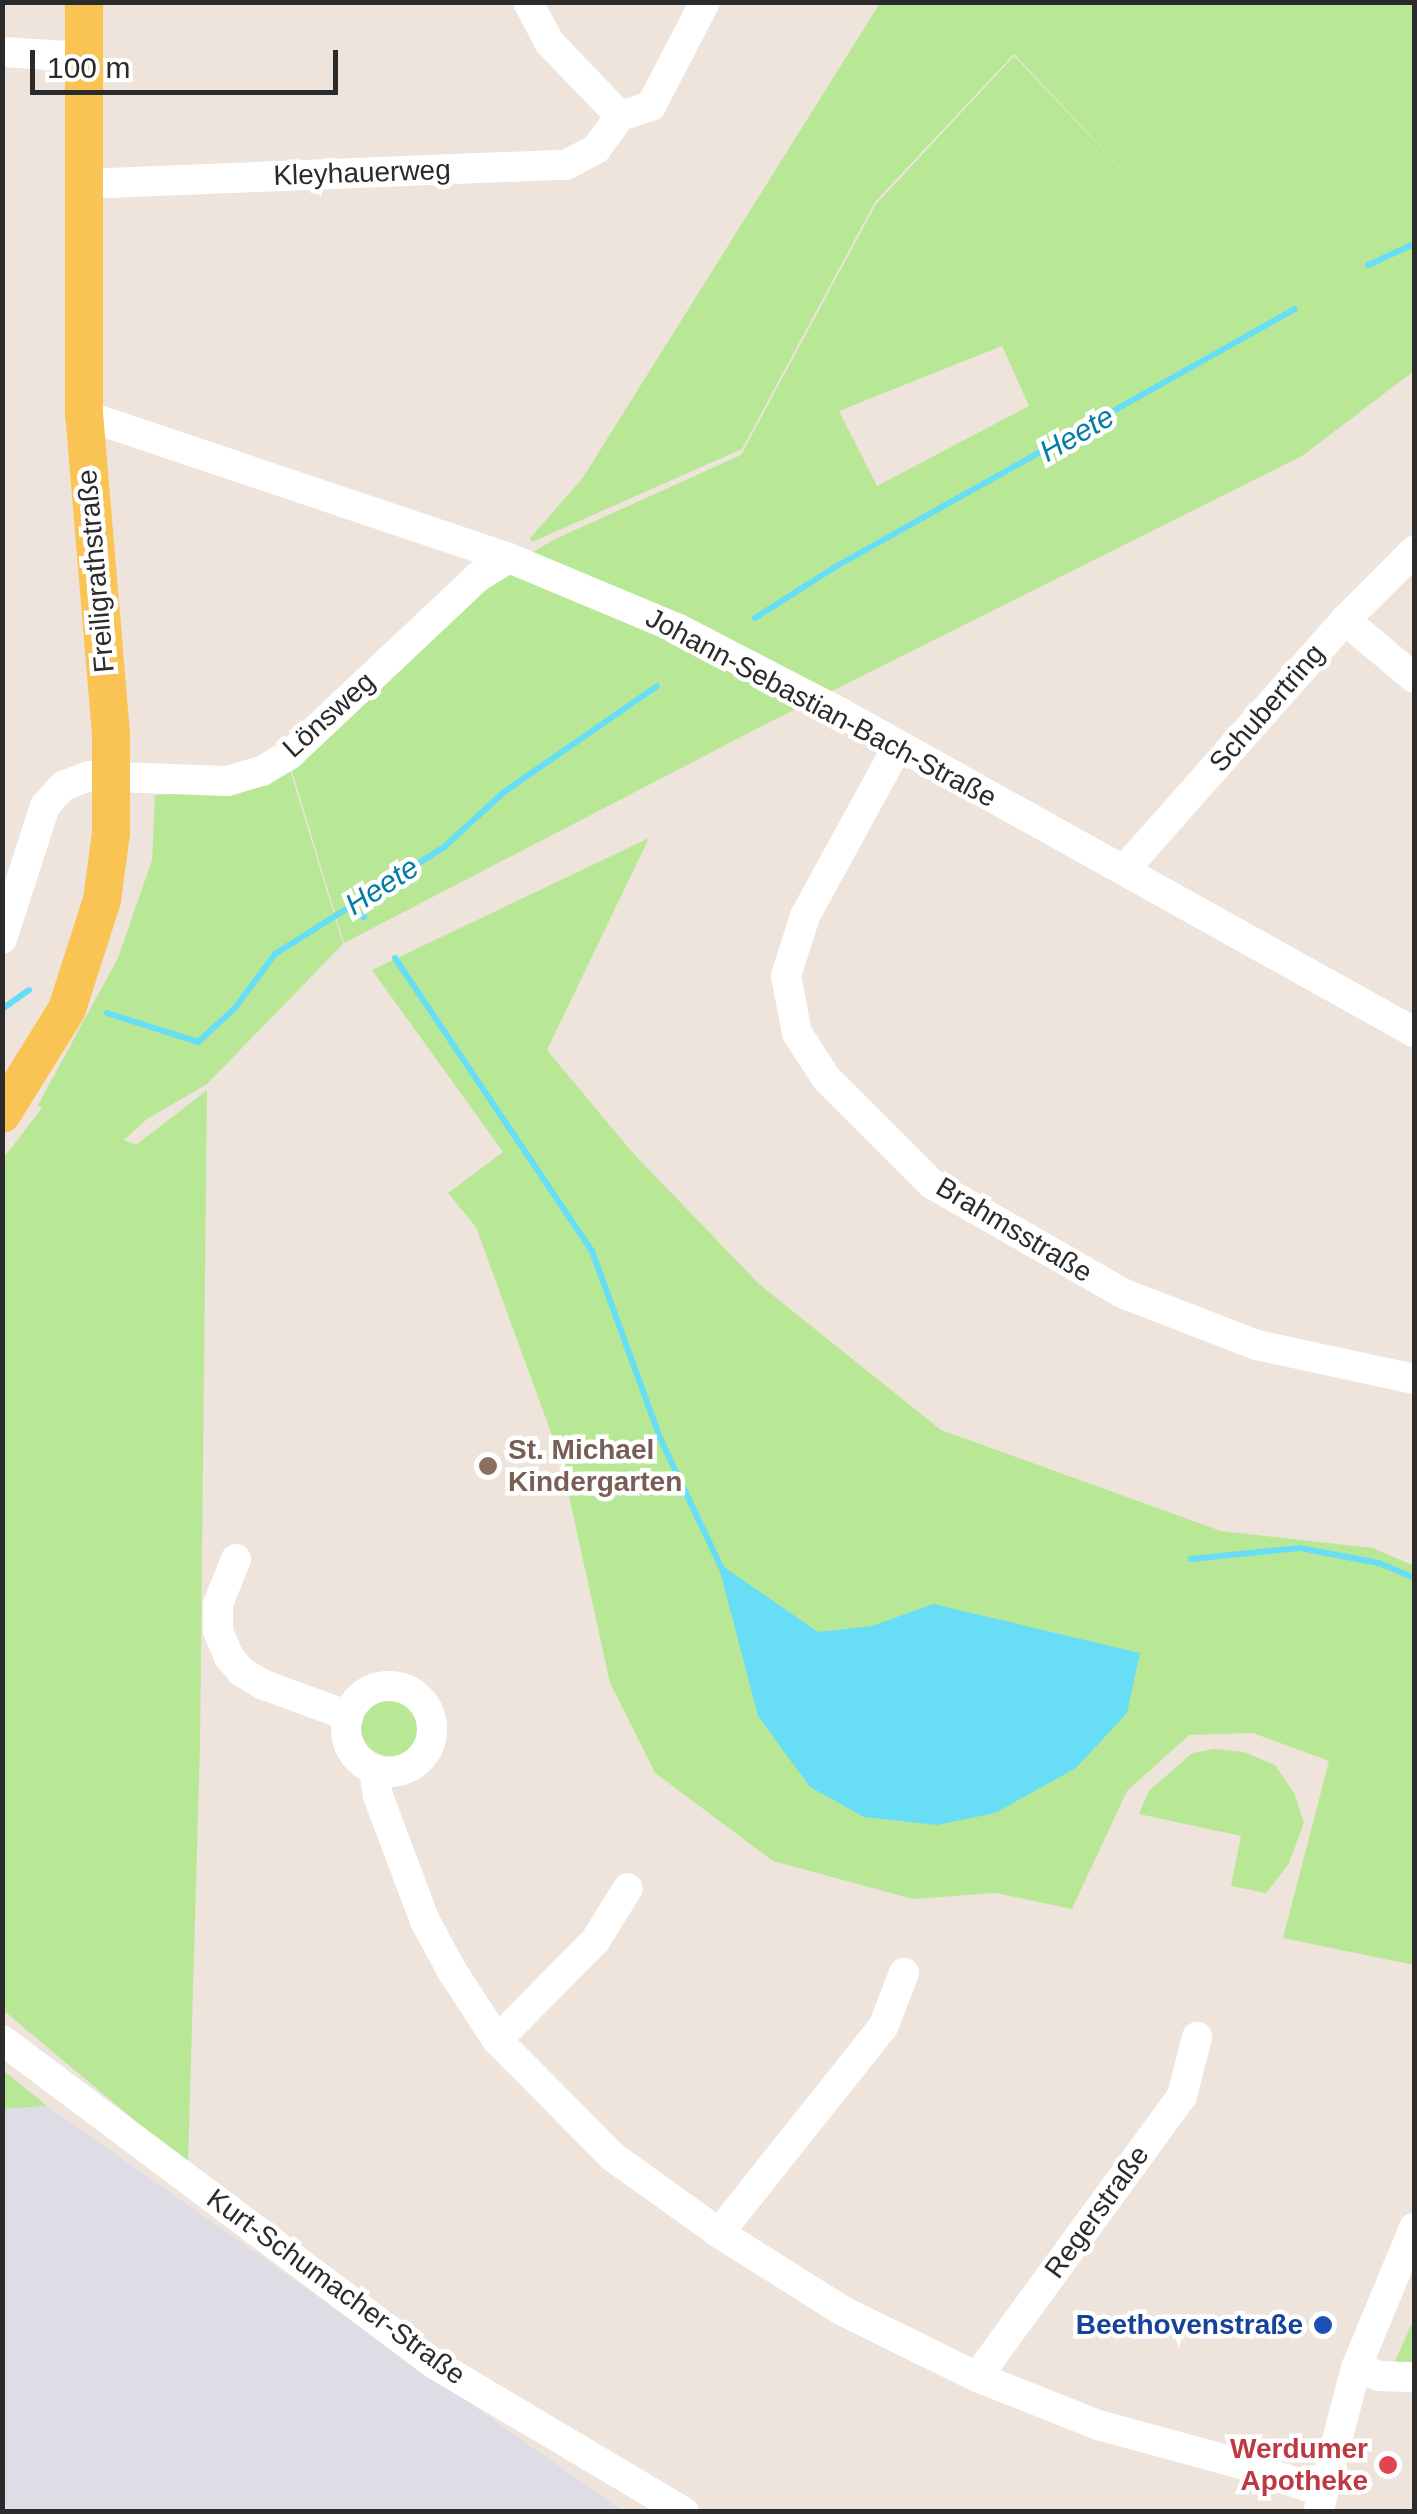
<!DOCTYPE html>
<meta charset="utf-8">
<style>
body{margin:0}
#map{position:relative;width:1417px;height:2514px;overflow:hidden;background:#eee4dc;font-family:Helvetica,sans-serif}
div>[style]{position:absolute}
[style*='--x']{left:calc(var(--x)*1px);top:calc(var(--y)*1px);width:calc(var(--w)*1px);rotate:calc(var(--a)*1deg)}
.industrial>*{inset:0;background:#dedde5}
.green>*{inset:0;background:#b8e895}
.round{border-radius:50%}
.water>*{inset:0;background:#68ddf6}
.stream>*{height:6px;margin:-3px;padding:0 3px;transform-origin:3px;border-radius:3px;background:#68ddf6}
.minor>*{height:30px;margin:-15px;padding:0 15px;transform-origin:15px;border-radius:15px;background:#fff}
.minor>.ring{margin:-15px;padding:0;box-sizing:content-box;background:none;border:30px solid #fff;border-radius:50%}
.major>*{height:38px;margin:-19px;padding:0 19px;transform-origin:19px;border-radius:19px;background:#fac455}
.dots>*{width:28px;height:28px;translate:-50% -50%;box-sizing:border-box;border:5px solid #fff;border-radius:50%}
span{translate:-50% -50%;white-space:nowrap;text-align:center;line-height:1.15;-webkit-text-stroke:9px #fff;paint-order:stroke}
.street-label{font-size:28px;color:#2b2b2b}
.education-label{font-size:28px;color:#785e54;font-weight:700}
.left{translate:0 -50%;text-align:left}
.transit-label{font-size:28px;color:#164399;font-weight:700}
.right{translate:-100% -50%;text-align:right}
.health-label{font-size:28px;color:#be3a42;font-weight:700}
.water-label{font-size:30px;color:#057ca5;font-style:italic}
.frame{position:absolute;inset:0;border:5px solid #2b2b2b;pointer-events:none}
.scale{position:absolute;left:30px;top:50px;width:308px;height:45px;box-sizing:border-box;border:5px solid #2b2b2b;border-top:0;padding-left:12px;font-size:30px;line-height:35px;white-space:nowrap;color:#2b2b2b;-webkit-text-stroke:8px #fff;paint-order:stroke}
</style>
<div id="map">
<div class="industrial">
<div style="clip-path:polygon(47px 2106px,623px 2511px,3px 2512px,3px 2109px)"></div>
</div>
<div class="green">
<div style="clip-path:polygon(evenodd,880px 3px,1414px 3px,1414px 371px,1302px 456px,766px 724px,344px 943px,291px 768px,475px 587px,553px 540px,741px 455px,876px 204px,1014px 56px,1151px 200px,1014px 54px,875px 202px,742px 449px,532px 542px,530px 538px,582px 479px,880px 3px,1002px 346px,1029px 406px,877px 486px,839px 411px,1002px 346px)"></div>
<div style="clip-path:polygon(290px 770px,343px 944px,207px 1084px,147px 1119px,124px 1140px,136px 1145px,207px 1090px,200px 1745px,188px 2165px,3px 2010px,2px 1160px,42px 1108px,38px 1105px,118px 958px,152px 860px,155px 795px,231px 791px)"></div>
<div style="clip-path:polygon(649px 838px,547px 1050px,632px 1152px,759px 1284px,941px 1430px,1221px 1531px,1373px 1548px,1414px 1566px,1414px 1965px,1283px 1938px,1329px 1761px,1253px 1733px,1189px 1735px,1127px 1791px,1072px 1909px,996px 1893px,913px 1899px,773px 1861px,655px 1773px,610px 1683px,561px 1460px,476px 1227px,448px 1193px,503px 1152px,372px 970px)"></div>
<div class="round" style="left:361px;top:1698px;width:58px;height:58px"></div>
<div style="clip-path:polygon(1214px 1749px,1244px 1752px,1275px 1765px,1294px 1793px,1304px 1823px,1288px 1865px,1266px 1893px,1231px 1886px,1241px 1836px,1139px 1814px,1149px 1791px,1174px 1769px,1192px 1753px)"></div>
<div style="clip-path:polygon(3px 2070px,47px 2106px,3px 2109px)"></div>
<div style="clip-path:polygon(1411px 2325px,1414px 2327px,1414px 2366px,1394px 2364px)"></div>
</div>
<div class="water">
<div style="clip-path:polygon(724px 1567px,818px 1632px,872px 1626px,933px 1604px,1140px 1653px,1127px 1713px,1076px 1768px,995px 1813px,937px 1825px,864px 1817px,810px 1787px,758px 1716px,720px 1571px)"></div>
</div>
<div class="stream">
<div style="--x:1368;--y:265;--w:51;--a:-24.5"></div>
<div style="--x:755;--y:618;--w:95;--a:-32.5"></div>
<div style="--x:835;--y:567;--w:527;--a:-29.29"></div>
<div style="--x:349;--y:909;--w:17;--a:28"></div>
<div style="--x:395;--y:958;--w:353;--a:56.1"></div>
<div style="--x:592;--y:1251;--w:199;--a:70"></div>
<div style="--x:660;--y:1438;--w:145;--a:64.7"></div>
<div style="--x:2;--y:1009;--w:33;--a:-35"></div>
<div style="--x:107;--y:1013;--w:96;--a:17.7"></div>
<div style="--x:198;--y:1042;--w:49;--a:-42.5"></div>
<div style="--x:234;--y:1009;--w:69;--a:-53.3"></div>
<div style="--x:275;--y:954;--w:200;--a:-32.3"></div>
<div style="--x:444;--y:847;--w:81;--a:-42.5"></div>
<div style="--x:504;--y:792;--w:186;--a:-34.7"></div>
<div style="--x:1191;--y:1559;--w:110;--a:-5.8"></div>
<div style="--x:1300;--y:1548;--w:80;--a:10.8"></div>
<div style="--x:1379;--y:1563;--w:38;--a:23"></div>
</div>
<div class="minor">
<div style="--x:528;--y:2;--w:45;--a:62.3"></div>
<div style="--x:549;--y:42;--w:103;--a:46.2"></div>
<div style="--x:2;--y:52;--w:81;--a:3.5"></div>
<div style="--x:620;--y:116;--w:33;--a:-18"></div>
<div style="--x:651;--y:106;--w:117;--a:-62.6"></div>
<div style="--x:83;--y:184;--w:483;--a:-2.3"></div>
<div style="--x:566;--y:165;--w:34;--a:-28"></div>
<div style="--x:596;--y:149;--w:41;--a:-54"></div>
<div style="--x:84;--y:415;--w:448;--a:18.6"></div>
<div style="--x:509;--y:558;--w:184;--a:22.7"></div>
<div style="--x:679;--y:629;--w:182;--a:27.4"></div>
<div style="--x:841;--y:713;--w:656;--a:29.11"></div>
<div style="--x:1345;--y:620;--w:90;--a:40"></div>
<div style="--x:898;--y:746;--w:194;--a:118.7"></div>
<div style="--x:805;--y:916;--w:63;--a:107.6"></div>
<div style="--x:786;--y:976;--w:58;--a:79.1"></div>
<div style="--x:797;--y:1033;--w:54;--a:57.2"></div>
<div style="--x:826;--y:1078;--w:150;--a:45"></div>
<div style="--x:932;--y:1184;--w:219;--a:29.8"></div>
<div style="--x:1122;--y:1293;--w:145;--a:21.1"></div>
<div style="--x:1257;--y:1345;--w:161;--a:12.2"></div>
<div style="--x:1124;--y:870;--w:334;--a:-48.5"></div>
<div style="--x:1345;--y:620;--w:98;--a:-45"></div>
<div style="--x:2;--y:939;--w:140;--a:-72.1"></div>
<div style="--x:45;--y:806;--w:27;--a:-48"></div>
<div style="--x:63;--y:786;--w:28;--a:-21"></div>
<div style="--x:89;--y:776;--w:138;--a:2.1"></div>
<div style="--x:227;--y:781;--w:36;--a:-16"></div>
<div style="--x:262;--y:771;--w:31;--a:-31"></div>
<div style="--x:289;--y:755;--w:260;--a:-43.3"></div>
<div style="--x:478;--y:577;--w:36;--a:-32"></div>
<div style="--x:236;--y:1559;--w:48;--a:111.8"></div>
<div style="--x:218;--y:1604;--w:27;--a:90"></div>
<div style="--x:218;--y:1631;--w:28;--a:67"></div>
<div style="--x:229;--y:1657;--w:20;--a:49"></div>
<div style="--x:242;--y:1672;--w:26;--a:31"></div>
<div style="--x:264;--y:1685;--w:90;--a:20"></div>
<div class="ring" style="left:346px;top:1686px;width:56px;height:56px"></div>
<div style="--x:374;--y:1769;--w:27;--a:82"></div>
<div style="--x:378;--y:1796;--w:134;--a:69.4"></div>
<div style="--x:425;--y:1921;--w:57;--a:61.6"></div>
<div style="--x:452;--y:1971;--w:82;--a:56.9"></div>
<div style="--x:497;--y:2040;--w:165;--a:45.2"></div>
<div style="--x:613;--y:2157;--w:130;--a:35.6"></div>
<div style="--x:719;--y:2233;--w:146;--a:32.2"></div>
<div style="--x:843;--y:2311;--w:149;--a:26.2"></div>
<div style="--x:977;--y:2377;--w:130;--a:21.6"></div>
<div style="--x:1098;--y:2425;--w:145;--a:15.2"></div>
<div style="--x:1238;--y:2463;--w:90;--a:18.8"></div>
<div style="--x:2;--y:2040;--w:539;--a:36.85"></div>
<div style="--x:433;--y:2363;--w:292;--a:30.7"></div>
<div style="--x:497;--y:2040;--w:139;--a:-45.3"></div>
<div style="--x:595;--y:1941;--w:62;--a:-58.1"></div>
<div style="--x:719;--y:2233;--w:263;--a:-51.5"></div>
<div style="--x:883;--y:2027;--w:58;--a:-68.7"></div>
<div style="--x:1356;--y:2368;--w:25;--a:18"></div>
<div style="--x:1380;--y:2376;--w:34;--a:2"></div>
<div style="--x:977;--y:2377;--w:348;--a:-53.9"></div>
<div style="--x:1182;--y:2096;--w:61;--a:-75.7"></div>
<div style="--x:1319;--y:2509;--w:146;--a:-75.3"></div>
<div style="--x:1356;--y:2368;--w:152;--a:-67.5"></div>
</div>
<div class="major">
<div style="--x:2;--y:1114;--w:123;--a:-58.2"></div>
<div style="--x:67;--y:1009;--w:114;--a:-72.2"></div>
<div style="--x:102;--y:900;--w:68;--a:-82.3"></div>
<div style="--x:111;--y:833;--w:99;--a:-90"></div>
<div style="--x:111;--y:734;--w:320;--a:-94.8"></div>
<div style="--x:84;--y:415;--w:413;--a:-90"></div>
</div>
<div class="dots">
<div style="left:488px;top:1466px;background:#8d6e63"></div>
<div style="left:1323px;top:2325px;background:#1a4fb4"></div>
<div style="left:1388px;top:2465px;background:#e0444e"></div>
</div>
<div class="street-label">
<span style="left:362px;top:173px;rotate:-2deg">Kleyhauerweg</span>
<span style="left:96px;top:571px;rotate:-95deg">Freiligrathstraße</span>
<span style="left:821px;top:708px;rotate:28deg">Johann-Sebastian-Bach-Straße</span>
<span style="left:1267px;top:708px;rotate:-49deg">Schubertring</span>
<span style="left:329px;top:715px;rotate:-42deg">Lönsweg</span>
<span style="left:1014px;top:1230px;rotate:31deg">Brahmsstraße</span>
<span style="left:1097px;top:2212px;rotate:-54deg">Regerstraße</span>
<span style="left:336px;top:2287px;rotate:36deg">Kurt-Schumacher-Straße</span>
</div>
<div class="education-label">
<span class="left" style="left:508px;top:1466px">St. Michael<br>Kindergarten</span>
</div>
<div class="transit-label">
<span class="right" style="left:1303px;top:2325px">Beethovenstraße</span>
</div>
<div class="health-label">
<span class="right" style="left:1368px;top:2465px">Werdumer<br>Apotheke</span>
</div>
<div class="water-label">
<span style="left:1077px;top:434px;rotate:-30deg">Heete</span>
<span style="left:382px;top:886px;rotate:-33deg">Heete</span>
</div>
<div class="frame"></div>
<div class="scale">100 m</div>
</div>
